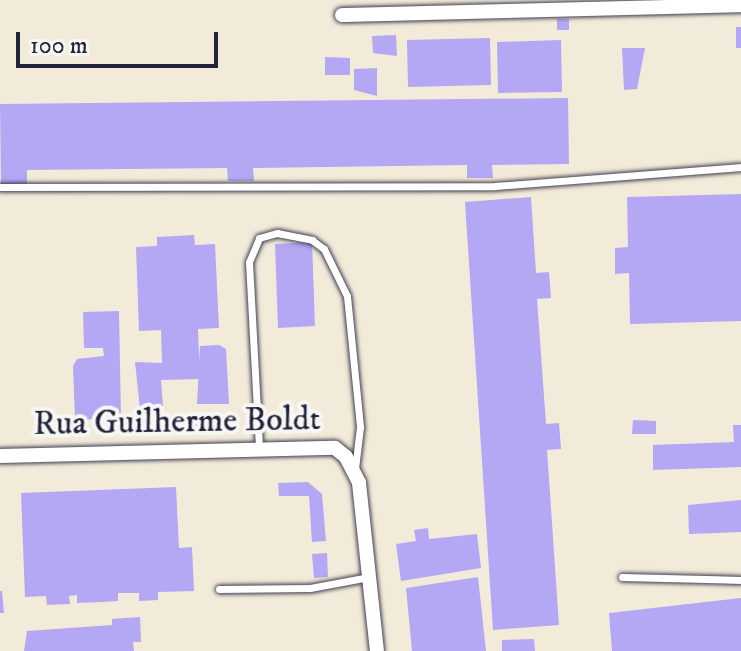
<!DOCTYPE html>
<style>
body{margin:0}
#map{position:relative;width:741px;height:651px;overflow:hidden;background:#f3ebda;font-family:"IM FELL DW Pica",serif}
div>[style]{position:absolute}
[style*='--x']{left:calc(var(--x)*1px);top:calc(var(--y)*1px);width:calc(var(--w)*1px);rotate:calc(var(--a)*1deg)}
.building>*{inset:0;background:#b4a7f4}
.roads{filter:drop-shadow(0 0 2px #414053) drop-shadow(0 0 2px #414053)}
.service>*{height:7px;margin:-3.5px;padding:0 3.5px;transform-origin:3.5px;border-radius:3.5px;background:#fff}
.minor>*{height:14px;margin:-7px;padding:0 7px;transform-origin:7px;border-radius:7px;background:#fff}
span{translate:-50% -50%;white-space:nowrap;text-align:center;line-height:1.15;-webkit-text-stroke:8px #f6f6f2;paint-order:stroke}
.street-label{font-size:34px;color:#22223b}
.scale{position:absolute;left:16px;top:32px;width:202px;height:36px;box-sizing:border-box;border:4px solid #22223b;border-top:0;padding-left:10px;font-size:24px;line-height:28px;white-space:nowrap;color:#22223b;-webkit-text-stroke:6px #f6f6f2;paint-order:stroke}
</style>
<div id="map">
<div class="building">
<div style="clip-path:polygon(557px 19px,569px 19px,569px 30px,557px 30px)"></div>
<div style="clip-path:polygon(736px 27px,741px 27px,741px 48px,736px 48px)"></div>
<div style="clip-path:polygon(396px 35px,397px 56px,373px 53px,372px 36px)"></div>
<div style="clip-path:polygon(490px 38px,491px 85px,408px 87px,407px 40px)"></div>
<div style="clip-path:polygon(561px 40px,562px 92px,498px 93px,497px 42px)"></div>
<div style="clip-path:polygon(622px 48px,645px 48px,637px 89px,624px 90px)"></div>
<div style="clip-path:polygon(325px 57px,350px 58px,350px 75px,325px 75px)"></div>
<div style="clip-path:polygon(377px 68px,377px 96px,354px 90px,354px 69px)"></div>
<div style="clip-path:polygon(568px 98px,569px 164px,492px 165px,493px 178px,467px 178px,467px 165px,253px 168px,254px 181px,228px 181px,227px 168px,27px 170px,27px 184px,1px 184px,0 104px)"></div>
<div style="clip-path:polygon(741px 194px,741px 321px,630px 324px,629px 273px,615px 274px,615px 248px,628px 247px,627px 197px)"></div>
<div style="clip-path:polygon(531px 197px,536px 273px,549px 272px,551px 298px,537px 299px,546px 424px,559px 423px,561px 449px,547px 450px,559px 625px,493px 630px,465px 202px)"></div>
<div style="clip-path:polygon(194px 235px,195px 245px,215px 244px,219px 328px,198px 329px,200px 379px,161px 380px,163px 406px,140px 409px,135px 362px,162px 363px,161px 330px,139px 331px,136px 247px,157px 246px,157px 237px)"></div>
<div style="clip-path:polygon(312px 242px,315px 326px,278px 328px,275px 244px)"></div>
<div style="clip-path:polygon(119px 311px,121px 418px,75px 420px,73px 366px,77px 359px,104px 356px,103px 348px,84px 348px,83px 312px)"></div>
<div style="clip-path:polygon(219px 345px,226px 349px,229px 404px,197px 404px,200px 346px)"></div>
<div style="clip-path:polygon(197px 415px,198px 426px,185px 426px,184px 416px)"></div>
<div style="clip-path:polygon(633px 420px,656px 421px,656px 434px,632px 434px)"></div>
<div style="clip-path:polygon(733px 425px,741px 425px,741px 467px,653px 470px,653px 445px,734px 442px)"></div>
<div style="clip-path:polygon(308px 482px,322px 494px,326px 541px,312px 542px,309px 496px,279px 496px,278px 483px)"></div>
<div style="clip-path:polygon(176px 487px,179px 548px,192px 547px,194px 591px,158px 592px,158px 600px,139px 601px,139px 593px,118px 593px,118px 601px,103px 602px,77px 603px,77px 595px,69px 596px,70px 604px,47px 605px,46px 596px,25px 597px,21px 493px)"></div>
<div style="clip-path:polygon(741px 500px,741px 532px,689px 534px,688px 505px)"></div>
<div style="clip-path:polygon(428px 528px,429px 539px,477px 534px,481px 568px,401px 581px,396px 544px,416px 541px,414px 530px)"></div>
<div style="clip-path:polygon(327px 553px,328px 577px,314px 578px,312px 554px)"></div>
<div style="clip-path:polygon(478px 577px,486px 651px,412px 651px,406px 588px)"></div>
<div style="clip-path:polygon(0 591px,2px 591px,4px 613px,0 613px)"></div>
<div style="clip-path:polygon(741px 598px,741px 651px,612px 651px,609px 613px)"></div>
<div style="clip-path:polygon(140px 617px,141px 642px,133px 642px,134px 651px,24px 651px,27px 631px,112px 625px,112px 619px)"></div>
<div style="clip-path:polygon(534px 639px,535px 651px,502px 651px,502px 640px)"></div>
</div>
<div class="roads">
<div class="service">
<div style="--x:0;--y:187;--w:495;--a:-0.1"></div>
<div style="--x:495;--y:186;--w:247;--a:-4.4"></div>
<div style="--x:259;--y:447;--w:185;--a:-93.1"></div>
<div style="--x:249;--y:262;--w:26;--a:-67"></div>
<div style="--x:259;--y:238;--w:19;--a:-16"></div>
<div style="--x:277;--y:233;--w:36;--a:11"></div>
<div style="--x:312;--y:240;--w:15;--a:37"></div>
<div style="--x:324;--y:249;--w:52;--a:63.9"></div>
<div style="--x:347;--y:296;--w:132;--a:84.3"></div>
<div style="--x:360;--y:427;--w:42;--a:96.8"></div>
<div style="--x:622;--y:577;--w:119;--a:1.4"></div>
<div style="--x:219;--y:589;--w:91;--a:-0.6"></div>
<div style="--x:310;--y:588;--w:60;--a:-10.6"></div>
</div>
<div class="minor">
<div style="--x:342;--y:15;--w:399;--a:-1.4"></div>
<div style="--x:0;--y:456;--w:335;--a:-1.4"></div>
<div style="--x:335;--y:448;--w:14;--a:39"></div>
<div style="--x:346;--y:457;--w:29;--a:63"></div>
<div style="--x:359;--y:483;--w:169;--a:83.9"></div>
</div>
</div>
<div class="street-label">
<span style="left:177px;top:422px;rotate:-1deg">Rua Guilherme Boldt</span>
</div>
<div class="scale">100 m</div>
</div>
